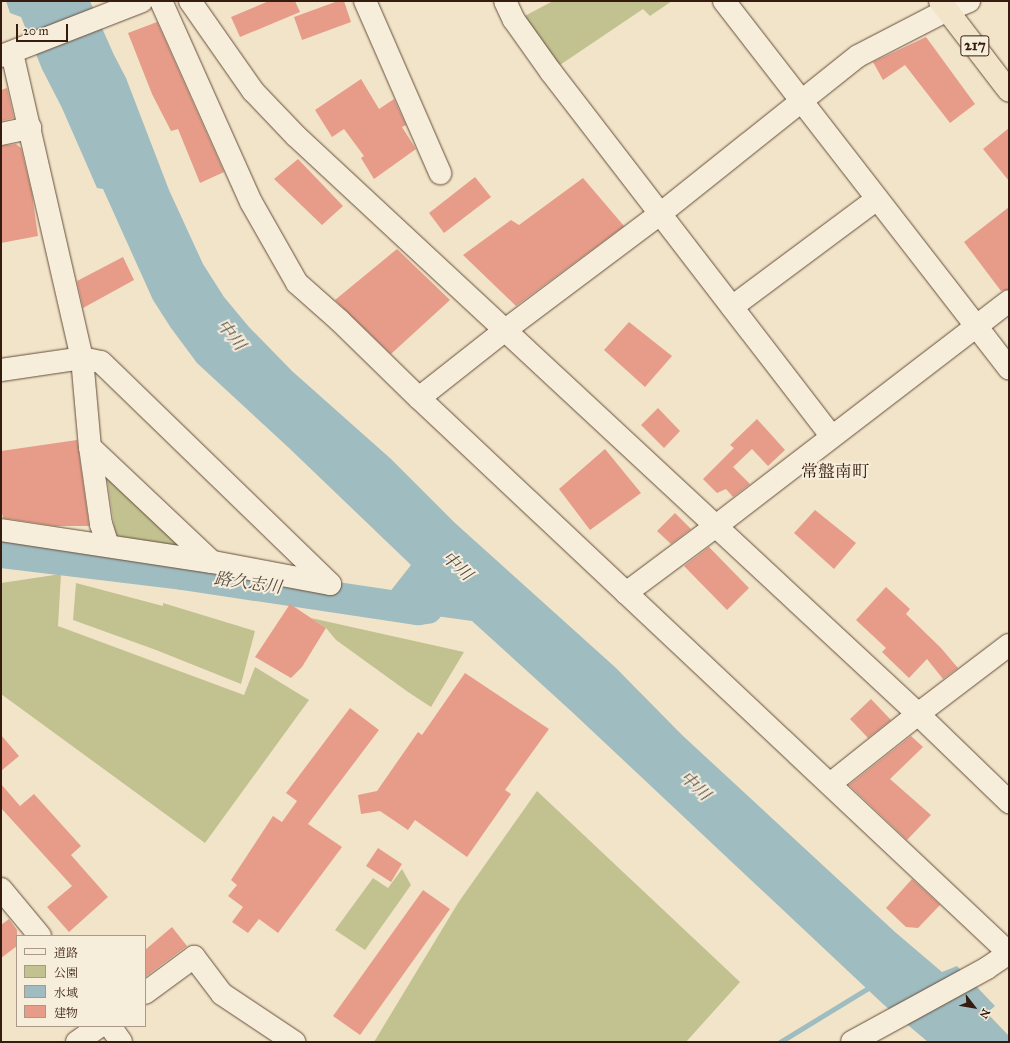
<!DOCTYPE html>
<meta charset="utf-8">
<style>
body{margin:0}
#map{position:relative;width:1010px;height:1043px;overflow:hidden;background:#f2e4c8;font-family:"IM FELL Great Primer","Noto Serif JP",serif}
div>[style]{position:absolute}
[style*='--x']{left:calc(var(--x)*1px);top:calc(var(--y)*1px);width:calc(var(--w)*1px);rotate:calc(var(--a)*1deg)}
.green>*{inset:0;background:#c2c290}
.water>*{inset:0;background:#9fbcc0}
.stream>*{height:5px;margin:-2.5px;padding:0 2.5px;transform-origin:2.5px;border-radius:2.5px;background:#9fbcc0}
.river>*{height:31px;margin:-15.5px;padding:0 15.5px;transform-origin:15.5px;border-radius:15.5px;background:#9fbcc0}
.building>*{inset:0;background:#e79c89}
.roads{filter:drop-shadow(0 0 1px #654e3c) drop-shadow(0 0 1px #654e3c)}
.minor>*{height:22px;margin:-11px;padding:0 11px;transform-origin:11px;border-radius:11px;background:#f7eddb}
.highway>*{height:22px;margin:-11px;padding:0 11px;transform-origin:11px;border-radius:11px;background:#f2e4c8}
span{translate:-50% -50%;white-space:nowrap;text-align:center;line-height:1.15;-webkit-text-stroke:4px #f7eddb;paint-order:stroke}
.shield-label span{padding:1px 3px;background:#f7eddb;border:1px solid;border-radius:3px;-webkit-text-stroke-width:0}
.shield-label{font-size:15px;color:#361c0e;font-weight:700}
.water-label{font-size:17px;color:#564c43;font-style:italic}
.neighbourhood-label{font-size:17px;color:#361c0e}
.frame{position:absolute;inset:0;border:2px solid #361c0e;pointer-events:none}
.legend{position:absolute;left:16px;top:935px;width:130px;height:92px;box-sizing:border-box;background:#f7eddb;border:1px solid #aa9989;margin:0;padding:5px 7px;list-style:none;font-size:12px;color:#361c0e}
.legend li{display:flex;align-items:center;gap:8px;height:20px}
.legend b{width:20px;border:1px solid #aa9989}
.north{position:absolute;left:954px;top:987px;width:40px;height:40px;-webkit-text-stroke:3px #f7eddb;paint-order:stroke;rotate:121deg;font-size:11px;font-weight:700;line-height:16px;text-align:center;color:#361c0e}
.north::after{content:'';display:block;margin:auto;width:14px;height:18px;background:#361c0e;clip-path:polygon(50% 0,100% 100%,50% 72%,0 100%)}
.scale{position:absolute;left:16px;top:24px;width:52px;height:18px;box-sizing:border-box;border:2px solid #361c0e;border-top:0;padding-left:5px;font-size:12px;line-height:14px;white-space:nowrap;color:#361c0e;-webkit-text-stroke:3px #f7eddb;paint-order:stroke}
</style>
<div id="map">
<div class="green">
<div style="clip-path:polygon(553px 1px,672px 1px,650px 16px,643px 9px,554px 69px,519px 19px)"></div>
<div style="clip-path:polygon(106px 471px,191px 552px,116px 539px)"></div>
<div style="clip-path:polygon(61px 574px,58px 626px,244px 695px,255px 667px,309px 700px,205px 843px,1px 694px,1px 583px)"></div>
<div style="clip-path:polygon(76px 583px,163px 606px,163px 603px,255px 631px,241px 684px,156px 650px,73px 620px)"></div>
<div style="clip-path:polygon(311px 618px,464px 652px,431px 707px,408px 692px,336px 640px,326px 628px)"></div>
<div style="clip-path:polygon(537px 791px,740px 982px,686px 1042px,374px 1042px,458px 903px)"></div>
<div style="clip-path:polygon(402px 869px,411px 885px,365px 950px,335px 930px,373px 878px,388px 888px)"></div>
</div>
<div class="water">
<div style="clip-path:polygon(6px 1px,90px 1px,114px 55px,126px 78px,169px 190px,203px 264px,224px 297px,249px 327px,292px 371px,391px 459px,455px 523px,616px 668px,682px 735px,895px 932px,942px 972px,957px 966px,995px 1006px,987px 1013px,1009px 1036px,1009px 1042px,928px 1042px,883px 1004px,571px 711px,472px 621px,385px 609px,385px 598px,411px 565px,289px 448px,197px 363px,171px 328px,153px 300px,103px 189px,97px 188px,62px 108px,42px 69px,21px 17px,10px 13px)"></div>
</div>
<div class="stream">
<div style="--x:780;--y:1042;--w:109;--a:-31.5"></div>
</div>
<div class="river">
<div style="--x:1;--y:552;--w:182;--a:6.9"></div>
<div style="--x:182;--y:574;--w:238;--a:8.5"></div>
<div style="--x:417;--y:609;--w:10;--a:-6"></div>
</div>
<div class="building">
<div style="clip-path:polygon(269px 1px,295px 1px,300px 12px,240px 37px,231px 17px)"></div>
<div style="clip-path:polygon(338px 1px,344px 1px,351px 22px,302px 40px,294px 17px)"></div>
<div style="clip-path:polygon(157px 22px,224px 172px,200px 183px,178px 129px,171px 131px,152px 94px,128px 33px)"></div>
<div style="clip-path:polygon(926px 37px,975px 104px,950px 123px,905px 65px,883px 80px,873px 62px)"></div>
<div style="clip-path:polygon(361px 79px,379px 109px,394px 99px,406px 125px,402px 127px,416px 149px,374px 179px,361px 158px,364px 156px,344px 129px,332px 137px,315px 110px)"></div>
<div style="clip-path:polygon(7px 88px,14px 118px,1px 121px,1px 90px)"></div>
<div style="clip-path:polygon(1009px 128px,1009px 181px,983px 149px)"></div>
<div style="clip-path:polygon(16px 144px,21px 148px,32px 194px,38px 236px,1px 243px,1px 146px)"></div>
<div style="clip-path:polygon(298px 159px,343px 206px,322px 225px,274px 179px)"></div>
<div style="clip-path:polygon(475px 177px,491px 197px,444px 233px,429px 213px)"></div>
<div style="clip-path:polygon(583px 178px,624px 226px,516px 306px,463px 255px,511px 220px,519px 225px)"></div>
<div style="clip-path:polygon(1009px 207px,1009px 289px,1001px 291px,964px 242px)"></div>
<div style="clip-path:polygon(397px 249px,450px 300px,391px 354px,335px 300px)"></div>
<div style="clip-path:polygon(123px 257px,134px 280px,83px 308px,77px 281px)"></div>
<div style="clip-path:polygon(629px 322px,672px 356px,645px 387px,604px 350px)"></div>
<div style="clip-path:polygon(658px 408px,680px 431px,664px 448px,641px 425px)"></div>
<div style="clip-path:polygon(757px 419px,785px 450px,768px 466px,752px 449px,733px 467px,750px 484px,733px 497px,726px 489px,717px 493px,703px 479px,734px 448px,730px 445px)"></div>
<div style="clip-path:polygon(77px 440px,89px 526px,56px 526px,3px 518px,1px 508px,1px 451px)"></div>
<div style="clip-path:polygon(605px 449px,641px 493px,590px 530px,559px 489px)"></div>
<div style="clip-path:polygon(815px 510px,856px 543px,834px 569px,794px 533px)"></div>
<div style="clip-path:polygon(675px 513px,691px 529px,671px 544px,657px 531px)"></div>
<div style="clip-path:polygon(709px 547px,749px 588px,727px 610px,684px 566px)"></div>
<div style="clip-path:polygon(886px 587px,910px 609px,906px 614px,941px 648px,958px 668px,943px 679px,927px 659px,909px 678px,882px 652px,886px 648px,856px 620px)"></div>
<div style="clip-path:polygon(290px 604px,326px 628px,302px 667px,291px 678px,255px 657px)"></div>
<div style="clip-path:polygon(465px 673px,549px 729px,505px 790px,511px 794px,467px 857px,415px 820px,408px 830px,380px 811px,361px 814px,358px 795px,377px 791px,418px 732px,422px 735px)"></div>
<div style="clip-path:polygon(871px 699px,891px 720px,868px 738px,850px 719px)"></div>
<div style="clip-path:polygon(350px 708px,379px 730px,308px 824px,342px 847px,278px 933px,259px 919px,248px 933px,232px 922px,243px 907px,228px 896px,237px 885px,231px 880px,273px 816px,282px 822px,297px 801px,286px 793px)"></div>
<div style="clip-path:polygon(1px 735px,19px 756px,1px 771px)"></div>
<div style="clip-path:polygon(911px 736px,923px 747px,890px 779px,931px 815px,907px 840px,849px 785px)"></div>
<div style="clip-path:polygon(1px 784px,20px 806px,34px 794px,81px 846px,71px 855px,108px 897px,69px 932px,47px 907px,72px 886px,1px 808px)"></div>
<div style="clip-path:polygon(378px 848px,402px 864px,391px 882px,366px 866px)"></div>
<div style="clip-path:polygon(912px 879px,940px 905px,918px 928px,906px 927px,886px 908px)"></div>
<div style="clip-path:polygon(423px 890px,450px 909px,360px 1035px,333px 1016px)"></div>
<div style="clip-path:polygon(9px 919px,17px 930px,17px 946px,1px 958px,1px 925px)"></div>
<div style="clip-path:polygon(172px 927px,187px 946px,145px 977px,145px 950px)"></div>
</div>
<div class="roads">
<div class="minor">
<div style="--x:161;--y:1;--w:220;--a:65.9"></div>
<div style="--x:251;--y:202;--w:93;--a:60.4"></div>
<div style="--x:297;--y:283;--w:57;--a:41.5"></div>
<div style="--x:340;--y:321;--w:110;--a:44.3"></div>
<div style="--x:419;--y:398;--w:810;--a:43.25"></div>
<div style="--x:190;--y:1;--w:110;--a:55"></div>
<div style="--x:253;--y:91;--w:62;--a:46.3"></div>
<div style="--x:296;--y:136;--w:849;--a:42.9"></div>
<div style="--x:918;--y:714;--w:127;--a:44"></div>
<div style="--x:365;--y:1;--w:188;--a:66.4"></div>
<div style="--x:505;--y:1;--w:21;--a:65"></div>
<div style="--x:514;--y:20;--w:64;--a:54.6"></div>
<div style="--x:551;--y:72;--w:459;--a:52.4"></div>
<div style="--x:724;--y:1;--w:465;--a:52.2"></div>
<div style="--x:12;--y:53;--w:313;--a:77.1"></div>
<div style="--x:82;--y:358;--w:89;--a:84.9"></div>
<div style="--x:90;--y:447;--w:78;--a:81.9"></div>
<div style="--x:101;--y:524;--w:23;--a:72"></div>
<div style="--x:1;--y:56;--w:151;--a:-21.3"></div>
<div style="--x:1;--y:134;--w:30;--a:-12"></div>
<div style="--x:732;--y:307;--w:181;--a:-36.7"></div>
<div style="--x:1;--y:370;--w:82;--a:-8.4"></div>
<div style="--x:82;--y:358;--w:19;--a:12"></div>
<div style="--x:101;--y:362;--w:319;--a:44.1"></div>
<div style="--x:330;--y:584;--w:120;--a:-169.4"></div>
<div style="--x:212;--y:562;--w:213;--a:-171.4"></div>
<div style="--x:419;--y:398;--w:108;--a:-38.2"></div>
<div style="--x:504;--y:331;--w:195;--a:-36.9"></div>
<div style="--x:660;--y:214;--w:253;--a:-38.6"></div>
<div style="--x:858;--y:56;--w:100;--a:-27.3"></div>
<div style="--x:947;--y:10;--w:24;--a:-22"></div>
<div style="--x:90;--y:447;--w:168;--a:43.3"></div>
<div style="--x:626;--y:593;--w:112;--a:-36.7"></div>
<div style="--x:716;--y:526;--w:369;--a:-37.5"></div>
<div style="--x:830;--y:784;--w:112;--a:-38.5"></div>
<div style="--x:918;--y:714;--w:114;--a:-37.2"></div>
<div style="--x:1;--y:889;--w:61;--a:50.3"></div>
<div style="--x:145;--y:993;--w:61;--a:-36.3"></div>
<div style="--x:194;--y:957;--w:46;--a:52.9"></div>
<div style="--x:222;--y:994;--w:87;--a:33.7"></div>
<div style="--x:110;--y:1026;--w:19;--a:55"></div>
<div style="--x:77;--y:1042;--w:28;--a:-35"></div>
<div style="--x:852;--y:1042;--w:154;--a:-28.7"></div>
<div style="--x:987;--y:968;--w:27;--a:-34"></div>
</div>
<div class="highway">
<div style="--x:940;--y:1;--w:113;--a:52.5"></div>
</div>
</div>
<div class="shield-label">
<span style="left:975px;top:46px">217</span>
</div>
<div class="water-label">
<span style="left:231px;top:335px;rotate:51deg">中川</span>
<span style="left:457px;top:566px;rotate:43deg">中川</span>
<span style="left:248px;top:583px;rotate:8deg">路久志川</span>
<span style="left:695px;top:786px;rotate:43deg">中川</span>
</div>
<div class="neighbourhood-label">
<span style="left:835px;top:472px">常盤南町</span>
</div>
<div class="frame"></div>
<ul class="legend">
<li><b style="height:5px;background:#f7eddb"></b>道路</li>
<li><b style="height:11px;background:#c2c290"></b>公園</li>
<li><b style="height:11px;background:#9fbcc0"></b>水域</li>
<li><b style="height:11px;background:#e79c89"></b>建物</li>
</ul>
<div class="north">N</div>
<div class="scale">20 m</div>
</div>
